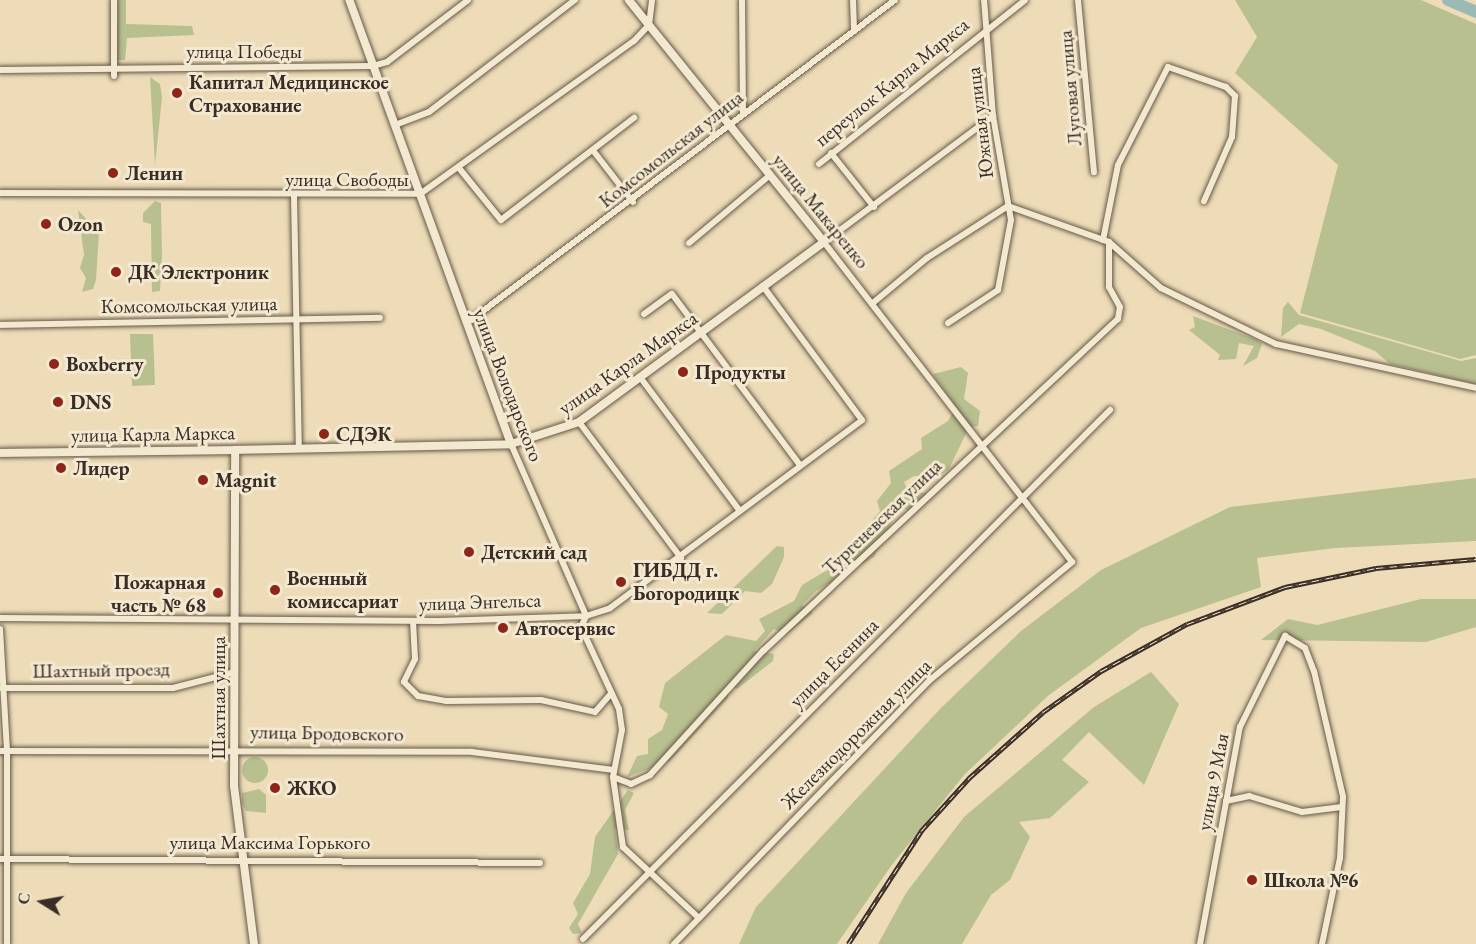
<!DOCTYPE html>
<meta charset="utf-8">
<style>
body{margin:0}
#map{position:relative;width:1476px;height:944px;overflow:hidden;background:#eddcb7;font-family:"EB Garamond",serif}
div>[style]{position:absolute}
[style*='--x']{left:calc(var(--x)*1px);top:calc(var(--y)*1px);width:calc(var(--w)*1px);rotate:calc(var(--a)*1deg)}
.green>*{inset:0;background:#b8c08f}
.round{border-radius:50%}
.river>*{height:12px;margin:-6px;padding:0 6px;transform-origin:6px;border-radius:6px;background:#9bbab6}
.roads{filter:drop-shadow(0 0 2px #67584a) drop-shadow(0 0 2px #67584a)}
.minor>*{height:6px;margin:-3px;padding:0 3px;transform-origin:3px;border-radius:3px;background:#f3e8d0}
.tertiary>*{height:8px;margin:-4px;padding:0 4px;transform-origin:4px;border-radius:4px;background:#f3e8d0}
.secondary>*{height:8px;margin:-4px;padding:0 4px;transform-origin:4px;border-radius:4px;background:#f3e8d0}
.rail>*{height:4.5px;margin-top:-2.25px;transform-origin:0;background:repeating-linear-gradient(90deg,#f3e8d0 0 7px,#3a2c26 0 14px);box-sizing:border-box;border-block:2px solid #3a2c26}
.dots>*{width:16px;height:16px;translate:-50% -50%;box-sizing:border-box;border:3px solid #f3e8d0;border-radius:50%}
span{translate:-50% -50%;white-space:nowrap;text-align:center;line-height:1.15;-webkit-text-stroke:6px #f3e8d0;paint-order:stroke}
.street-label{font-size:20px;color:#3a2c26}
.poi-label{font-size:20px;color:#3a2c26;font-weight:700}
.left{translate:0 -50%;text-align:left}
.right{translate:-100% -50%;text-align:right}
.north{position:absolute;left:12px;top:872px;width:60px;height:60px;-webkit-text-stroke:4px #f3e8d0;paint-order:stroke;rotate:281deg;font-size:16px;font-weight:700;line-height:24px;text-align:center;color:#3a2c26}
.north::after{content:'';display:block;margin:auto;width:21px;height:27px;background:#3a2c26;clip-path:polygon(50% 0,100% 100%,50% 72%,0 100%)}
</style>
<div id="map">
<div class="green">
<div style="clip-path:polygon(118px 0,126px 0,126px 24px,192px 26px,194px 35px,127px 38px,125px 60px,117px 60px)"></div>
<div style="clip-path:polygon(1235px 0,1421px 0,1476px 24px,1476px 355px,1460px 359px,1300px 313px,1338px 165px,1235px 73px,1257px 37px)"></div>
<div style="clip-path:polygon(150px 77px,160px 84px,162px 97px,155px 165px)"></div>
<div style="clip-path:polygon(155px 201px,161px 203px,162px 255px,160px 291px,152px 292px,151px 224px,143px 222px,143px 213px)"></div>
<div style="clip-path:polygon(78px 210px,99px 233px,96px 280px,93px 289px,82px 292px,86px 278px,80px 268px,84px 255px)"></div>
<div style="clip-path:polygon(1288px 302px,1299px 315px,1461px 361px,1476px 358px,1476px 384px,1390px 364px,1375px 351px,1321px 329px,1299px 324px,1281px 337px,1283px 308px)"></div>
<div style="clip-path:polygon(1193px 316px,1257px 340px,1262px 344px,1257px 358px,1243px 366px,1254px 346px,1239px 343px,1236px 359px,1218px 360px,1220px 355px,1189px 330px,1195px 327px)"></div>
<div style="clip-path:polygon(130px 334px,153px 334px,155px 385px,132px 386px)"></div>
<div style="clip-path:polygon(961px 367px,968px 373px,964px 399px,980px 411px,978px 426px,969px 427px,949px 469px,937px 477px,914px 476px,904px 482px,908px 491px,934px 494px,928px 502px,914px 514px,900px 506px,874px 557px,816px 591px,802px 605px,813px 613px,787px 634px,774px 629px,754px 651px,774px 654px,773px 661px,737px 689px,728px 683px,728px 698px,670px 761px,627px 777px,637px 756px,648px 754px,648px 739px,662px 730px,668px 714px,659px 707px,665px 683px,726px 635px,756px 641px,765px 631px,759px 619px,794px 601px,802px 585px,856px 553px,850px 546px,880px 511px,877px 501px,891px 483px,889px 471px,922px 449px,921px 438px,948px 421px,956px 407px,933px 374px)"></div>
<div style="clip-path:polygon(1476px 478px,1476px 541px,1335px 548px,1257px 558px,1261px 587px,1141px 628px,1049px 695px,965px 774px,891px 866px,837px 944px,739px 944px,756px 907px,940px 709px,1021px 631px,1101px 570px,1230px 507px)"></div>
<div style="clip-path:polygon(777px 546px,784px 547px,784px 557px,772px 584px,761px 593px,745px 591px,722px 614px,707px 613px)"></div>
<div style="clip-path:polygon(1421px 599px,1476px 599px,1476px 627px,1426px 642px,1261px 640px,1288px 619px,1317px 625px)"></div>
<div style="clip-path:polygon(1151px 672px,1179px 704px,1144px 785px,1089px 732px,1062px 760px,1089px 782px,1050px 818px,1019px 822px,1030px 837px,1010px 880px,991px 895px,962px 944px,878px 944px,906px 893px,964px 817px,1094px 707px)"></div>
<div class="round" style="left:242px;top:757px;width:26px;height:26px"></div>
<div style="clip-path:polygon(259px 789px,266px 795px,266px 813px,246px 811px,242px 803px,242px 793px)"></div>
<div style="clip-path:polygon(628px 790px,634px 793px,625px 810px,629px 830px,615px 829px,618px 854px,578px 924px,582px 933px,573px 934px,569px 928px,578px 914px,573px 903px,590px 874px,595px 837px)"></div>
</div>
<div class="river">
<div style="--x:1448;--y:0;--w:30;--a:23"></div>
</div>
<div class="roads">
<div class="minor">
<div style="--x:114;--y:0;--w:76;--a:90"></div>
<div style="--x:742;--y:0;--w:114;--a:89.5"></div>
<div style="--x:853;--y:0;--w:31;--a:88"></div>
<div style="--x:1078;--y:0;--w:173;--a:84.7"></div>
<div style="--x:0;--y:70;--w:373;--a:-0.6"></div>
<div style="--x:373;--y:66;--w:15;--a:-16"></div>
<div style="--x:387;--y:62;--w:102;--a:-37.4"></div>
<div style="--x:395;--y:125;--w:36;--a:-21"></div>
<div style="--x:429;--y:112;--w:184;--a:-37.5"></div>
<div style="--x:595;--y:153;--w:62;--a:52.2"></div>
<div style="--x:831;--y:153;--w:69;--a:51.5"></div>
<div style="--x:819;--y:164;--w:263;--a:-38.5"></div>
<div style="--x:459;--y:168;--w:67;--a:51.1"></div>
<div style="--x:501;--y:220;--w:168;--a:-37.5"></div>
<div style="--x:0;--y:193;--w:420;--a:0.1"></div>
<div style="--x:420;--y:194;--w:263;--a:-35.6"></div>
<div style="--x:634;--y:41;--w:22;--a:-47"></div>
<div style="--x:649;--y:25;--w:25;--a:-83"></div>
<div style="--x:294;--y:196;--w:253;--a:88.9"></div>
<div style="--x:1008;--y:206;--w:107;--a:19.6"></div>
<div style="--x:1109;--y:242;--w:69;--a:41.5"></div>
<div style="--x:1161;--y:288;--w:128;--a:26"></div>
<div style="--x:1276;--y:344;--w:205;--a:12.4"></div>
<div style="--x:1103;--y:240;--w:76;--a:-78.7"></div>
<div style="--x:1118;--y:165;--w:110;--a:-63"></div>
<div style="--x:1168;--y:67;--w:61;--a:19"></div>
<div style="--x:1226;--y:87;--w:13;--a:45"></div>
<div style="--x:1235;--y:96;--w:41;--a:94.2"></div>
<div style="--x:1232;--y:137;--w:70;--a:113.6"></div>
<div style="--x:689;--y:243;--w:106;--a:-40"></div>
<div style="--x:874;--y:302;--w:69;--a:-39.7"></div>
<div style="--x:927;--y:258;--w:96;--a:-32.7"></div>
<div style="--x:644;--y:314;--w:34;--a:-36"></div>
<div style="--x:672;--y:294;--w:214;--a:53.2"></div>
<div style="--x:467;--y:323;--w:536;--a:-37.04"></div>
<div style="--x:948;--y:323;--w:60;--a:-33.4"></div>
<div style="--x:998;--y:290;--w:71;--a:-79.5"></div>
<div style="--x:1011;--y:220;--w:106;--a:-99.8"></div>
<div style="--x:993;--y:116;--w:116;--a:-94.4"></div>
<div style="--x:0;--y:325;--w:380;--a:-1.1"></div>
<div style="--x:640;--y:377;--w:166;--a:53.3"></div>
<div style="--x:579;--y:422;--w:170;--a:53.1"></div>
<div style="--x:511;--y:444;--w:188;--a:66.4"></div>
<div style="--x:586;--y:616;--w:12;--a:114"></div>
<div style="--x:581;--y:627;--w:90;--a:65.1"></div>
<div style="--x:619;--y:709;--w:21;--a:82"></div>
<div style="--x:622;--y:730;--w:48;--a:100.8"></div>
<div style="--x:613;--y:777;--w:71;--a:81.9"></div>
<div style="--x:623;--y:847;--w:104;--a:43.1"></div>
<div style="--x:0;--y:618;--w:439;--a:0.4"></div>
<div style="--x:439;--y:621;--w:147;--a:-1.9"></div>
<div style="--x:586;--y:616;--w:25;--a:-18"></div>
<div style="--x:610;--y:608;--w:314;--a:-36.7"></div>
<div style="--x:862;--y:420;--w:167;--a:-126.5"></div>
<div style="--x:413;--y:621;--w:38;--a:87"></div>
<div style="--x:415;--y:659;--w:25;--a:116"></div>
<div style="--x:404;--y:682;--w:20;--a:45"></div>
<div style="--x:418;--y:696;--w:28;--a:10"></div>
<div style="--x:446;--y:701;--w:95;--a:-0.6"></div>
<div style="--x:541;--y:700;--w:55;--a:12.5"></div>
<div style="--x:595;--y:712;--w:23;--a:-49"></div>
<div style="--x:0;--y:629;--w:121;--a:86.7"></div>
<div style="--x:7;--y:750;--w:194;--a:90"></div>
<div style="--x:2;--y:688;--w:171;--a:0"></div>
<div style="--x:173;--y:688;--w:64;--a:-14.5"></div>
<div style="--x:0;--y:751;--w:472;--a:0.1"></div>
<div style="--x:472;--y:752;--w:143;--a:7.2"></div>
<div style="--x:613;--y:777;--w:19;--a:21"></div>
<div style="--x:631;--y:784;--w:21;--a:-25"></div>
<div style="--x:650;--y:775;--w:168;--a:-47.7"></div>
<div style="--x:763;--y:651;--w:486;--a:-43.1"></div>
<div style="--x:1118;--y:319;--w:12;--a:-81"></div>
<div style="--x:1120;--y:307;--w:23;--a:-119"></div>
<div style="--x:1109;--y:287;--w:45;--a:-90"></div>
<div style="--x:1226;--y:801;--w:24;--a:-12"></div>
<div style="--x:1249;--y:796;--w:55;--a:16.8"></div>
<div style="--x:1302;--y:812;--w:40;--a:-7.1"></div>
<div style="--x:0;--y:859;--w:540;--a:0.42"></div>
<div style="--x:583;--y:939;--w:747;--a:-45.11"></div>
<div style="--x:674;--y:944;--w:368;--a:-45.9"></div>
<div style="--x:930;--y:680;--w:185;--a:-39.7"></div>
<div style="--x:1072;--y:562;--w:405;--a:-127.8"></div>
<div style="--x:824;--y:242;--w:211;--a:-36.7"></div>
<div style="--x:1200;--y:944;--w:221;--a:-79.6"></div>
<div style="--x:1240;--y:727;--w:102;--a:-63.7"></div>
<div style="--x:1285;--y:636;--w:23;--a:31"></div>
<div style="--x:1305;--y:648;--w:25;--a:69"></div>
<div style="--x:1314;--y:671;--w:129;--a:77"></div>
<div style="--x:1343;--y:797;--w:61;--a:92.8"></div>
<div style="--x:1340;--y:858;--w:88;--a:101.8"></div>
</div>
<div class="tertiary">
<div style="--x:511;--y:444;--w:71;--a:-17.9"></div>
<div style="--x:579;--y:422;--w:304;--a:-36.3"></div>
<div style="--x:824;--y:242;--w:311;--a:-128.9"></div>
<div style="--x:0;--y:453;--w:235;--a:-0.7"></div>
</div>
<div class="secondary">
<div style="--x:254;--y:944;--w:159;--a:-97.2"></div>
<div style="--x:234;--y:786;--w:336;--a:-89.8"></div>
<div style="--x:235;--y:450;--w:276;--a:-1.2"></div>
<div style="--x:511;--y:444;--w:473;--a:-110"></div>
</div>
</div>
<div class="rail">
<div style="--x:848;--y:944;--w:135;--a:-57.1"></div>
<div style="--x:921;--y:831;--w:72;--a:-47.8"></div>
<div style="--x:969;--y:778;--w:99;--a:-41.7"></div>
<div style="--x:1043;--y:712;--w:71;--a:-35.3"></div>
<div style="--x:1101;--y:671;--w:98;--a:-28.7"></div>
<div style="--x:1187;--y:624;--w:105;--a:-20.7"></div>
<div style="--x:1285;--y:587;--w:93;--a:-11.8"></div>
<div style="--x:1376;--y:568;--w:100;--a:-5.1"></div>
</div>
<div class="dots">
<div style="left:177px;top:93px;background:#8f2418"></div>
<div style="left:113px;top:173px;background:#8f2418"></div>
<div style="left:46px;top:224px;background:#8f2418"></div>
<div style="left:116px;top:272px;background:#8f2418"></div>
<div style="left:54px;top:364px;background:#8f2418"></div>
<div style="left:683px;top:372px;background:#8f2418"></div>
<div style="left:58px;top:402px;background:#8f2418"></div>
<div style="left:324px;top:434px;background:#8f2418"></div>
<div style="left:61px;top:468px;background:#8f2418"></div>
<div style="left:203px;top:480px;background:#8f2418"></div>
<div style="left:469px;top:552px;background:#8f2418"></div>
<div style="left:621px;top:582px;background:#8f2418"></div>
<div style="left:275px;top:590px;background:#8f2418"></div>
<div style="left:218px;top:593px;background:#8f2418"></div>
<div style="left:503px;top:628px;background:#8f2418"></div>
<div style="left:275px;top:788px;background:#8f2418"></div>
<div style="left:1252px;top:880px;background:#8f2418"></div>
</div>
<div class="street-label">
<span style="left:244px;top:51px">улица Победы</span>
<span style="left:892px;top:82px;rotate:-39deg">переулок Карла Маркса</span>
<span style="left:1070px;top:88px;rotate:-95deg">Луговая улица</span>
<span style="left:980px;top:123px;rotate:-97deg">Южная улица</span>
<span style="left:671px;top:149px;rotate:-38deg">Комсомольская улица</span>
<span style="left:347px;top:179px">улица Свободы</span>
<span style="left:821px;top:211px;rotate:51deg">улица Макаренко</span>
<span style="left:189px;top:305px;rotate:-1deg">Комсомольская улица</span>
<span style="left:628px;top:363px;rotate:-35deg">улица Карла Маркса</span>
<span style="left:508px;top:385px;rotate:69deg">улица Володарского</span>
<span style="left:153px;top:434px;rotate:-1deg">улица Карла Маркса</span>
<span style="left:882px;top:517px;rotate:-44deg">Тургеневская улица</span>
<span style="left:480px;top:602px;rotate:-2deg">улица Энгельса</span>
<span style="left:834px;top:663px;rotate:-45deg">улица Есенина</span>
<span style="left:101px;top:670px;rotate:-1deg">Шахтный проезд</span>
<span style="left:218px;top:698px;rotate:-90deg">Шахтная улица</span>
<span style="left:327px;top:733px;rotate:1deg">улица Бродовского</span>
<span style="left:856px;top:734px;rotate:-45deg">Железнодорожная улица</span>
<span style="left:1213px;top:782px;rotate:-79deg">улица 9 Мая</span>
<span style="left:270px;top:842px">улица Максима Горького</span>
</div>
<div class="poi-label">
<span class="left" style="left:189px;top:94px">Капитал Медицинское<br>Страхование</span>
<span class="left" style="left:125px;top:173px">Ленин</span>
<span class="left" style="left:58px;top:224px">Ozon</span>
<span class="left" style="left:128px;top:272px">ДК Электроник</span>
<span class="left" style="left:66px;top:364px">Boxberry</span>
<span class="left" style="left:695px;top:372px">Продукты</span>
<span class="left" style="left:70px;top:402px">DNS</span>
<span class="left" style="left:336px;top:434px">СДЭК</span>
<span class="left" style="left:73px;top:468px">Лидер</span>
<span class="left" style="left:215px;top:480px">Magnit</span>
<span class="left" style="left:481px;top:552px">Детский сад</span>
<span class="left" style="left:633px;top:582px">ГИБДД г.<br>Богородицк</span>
<span class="left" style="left:287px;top:590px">Военный<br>комиссариат</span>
<span class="right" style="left:206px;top:594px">Пожарная<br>часть № 68</span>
<span class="left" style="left:515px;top:628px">Автосервис</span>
<span class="left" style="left:287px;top:788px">ЖКО</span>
<span class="left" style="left:1264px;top:880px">Школа №6</span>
</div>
<div class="north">С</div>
</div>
